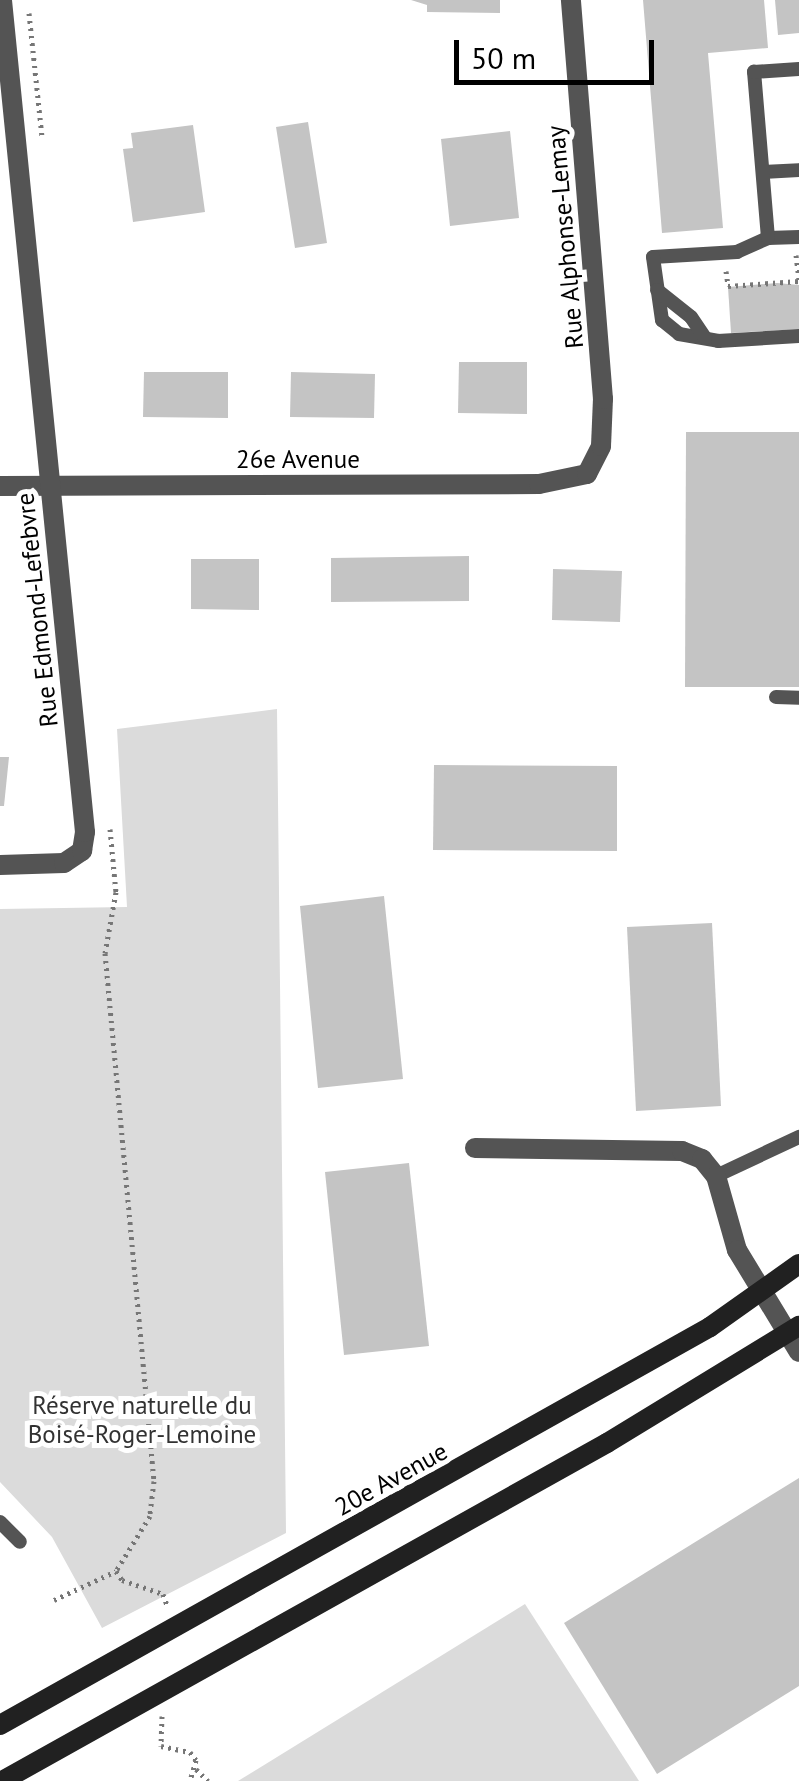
<!DOCTYPE html>
<meta charset="utf-8">
<style>
body{margin:0}
#map{position:relative;width:799px;height:1781px;overflow:hidden;background:#fff;font-family:"PT Sans",sans-serif}
div>[style]{position:absolute}
[style*='--x']{left:calc(var(--x)*1px);top:calc(var(--y)*1px);width:calc(var(--w)*1px);rotate:calc(var(--a)*1deg)}
.green>*{inset:0;background:#dbdbdb}
.building>*{inset:0;background:#c4c4c4}
.path>*{height:5px;margin-top:-2.5px;transform-origin:0;background:repeating-linear-gradient(90deg,#767676 0 2.5px,transparent 0 7.5px)}
.lane>*{height:14px;margin:-7px;padding:0 7px;transform-origin:7px;border-radius:7px;background:#545454}
.street>*{height:20px;margin:-10px;padding:0 10px;transform-origin:10px;border-radius:10px;background:#545454}
.secondary>*{height:20px;margin:-10px;padding:0 10px;transform-origin:10px;border-radius:10px;background:#212121}
span{translate:-50% -50%;white-space:nowrap;text-align:center;line-height:1.15;-webkit-text-stroke:10px #fff;paint-order:stroke}
.street-label{font-size:25px;color:#000}
.park-label{font-size:25px;color:#323232}
.scale{position:absolute;left:454px;top:40px;width:200px;height:45px;box-sizing:border-box;border:5px solid #000;border-top:0;padding-left:12px;font-size:30px;line-height:35px;white-space:nowrap;color:#000;-webkit-text-stroke:8px #fff;paint-order:stroke}
</style>
<div id="map">
<div class="green">
<div style="clip-path:polygon(277px 709px,286px 1533px,102px 1628px,52px 1537px,0 1482px,0 909px,127px 907px,117px 729px)"></div>
<div style="clip-path:polygon(525px 1604px,639px 1781px,238px 1781px)"></div>
</div>
<div class="building">
<div style="clip-path:polygon(411px 0,500px 0,500px 13px,427px 12px,427px 5px)"></div>
<div style="clip-path:polygon(643px 0,764px 0,768px 48px,708px 53px,723px 228px,662px 233px)"></div>
<div style="clip-path:polygon(775px 0,799px 0,799px 33px,778px 35px)"></div>
<div style="clip-path:polygon(308px 122px,327px 243px,295px 248px,276px 127px)"></div>
<div style="clip-path:polygon(193px 125px,205px 212px,133px 222px,123px 149px,133px 148px,131px 133px)"></div>
<div style="clip-path:polygon(510px 131px,519px 218px,450px 226px,441px 139px)"></div>
<div style="clip-path:polygon(777px 283px,799px 285px,799px 329px,731px 333px,728px 287px)"></div>
<div style="clip-path:polygon(459px 362px,527px 362px,527px 414px,458px 413px)"></div>
<div style="clip-path:polygon(144px 372px,228px 372px,228px 418px,143px 417px)"></div>
<div style="clip-path:polygon(291px 372px,375px 374px,374px 418px,290px 417px)"></div>
<div style="clip-path:polygon(686px 432px,799px 432px,799px 687px,685px 687px)"></div>
<div style="clip-path:polygon(469px 556px,469px 601px,331px 602px,331px 558px)"></div>
<div style="clip-path:polygon(191px 559px,259px 559px,259px 610px,191px 609px)"></div>
<div style="clip-path:polygon(553px 569px,622px 571px,620px 622px,552px 620px)"></div>
<div style="clip-path:polygon(0 757px,9px 757px,4px 806px,0 806px)"></div>
<div style="clip-path:polygon(434px 765px,617px 766px,617px 851px,433px 850px)"></div>
<div style="clip-path:polygon(384px 896px,403px 1079px,318px 1088px,300px 906px)"></div>
<div style="clip-path:polygon(712px 923px,721px 1106px,636px 1111px,627px 927px)"></div>
<div style="clip-path:polygon(409px 1163px,429px 1346px,344px 1355px,325px 1172px)"></div>
<div style="clip-path:polygon(799px 1478px,799px 1686px,657px 1774px,564px 1623px)"></div>
</div>
<div class="path">
<div style="--x:29;--y:13;--w:124;--a:84"></div>
<div style="--x:796;--y:255;--w:26;--a:83"></div>
<div style="--x:726;--y:271;--w:15;--a:82"></div>
<div style="--x:728;--y:286;--w:71;--a:-4"></div>
<div style="--x:110;--y:829;--w:63;--a:84.6"></div>
<div style="--x:116;--y:892;--w:62;--a:100.2"></div>
<div style="--x:105;--y:953;--w:530;--a:84.7"></div>
<div style="--x:154;--y:1481;--w:35;--a:97"></div>
<div style="--x:150;--y:1516;--w:65;--a:121.7"></div>
<div style="--x:116;--y:1571;--w:11;--a:56"></div>
<div style="--x:122;--y:1580;--w:43;--a:18.9"></div>
<div style="--x:163;--y:1594;--w:12;--a:70"></div>
<div style="--x:54;--y:1600;--w:68;--a:-25.1"></div>
<div style="--x:162;--y:1716;--w:30;--a:92"></div>
<div style="--x:161;--y:1746;--w:30;--a:12"></div>
<div style="--x:190;--y:1752;--w:10;--a:53"></div>
<div style="--x:196;--y:1760;--w:22;--a:106"></div>
<div style="--x:196;--y:1769;--w:17;--a:45"></div>
</div>
<div class="lane">
<div style="--x:763;--y:172;--w:36;--a:-3"></div>
<div style="--x:799;--y:237;--w:31;--a:178"></div>
<div style="--x:768;--y:238;--w:34;--a:156"></div>
<div style="--x:737;--y:252;--w:84;--a:176.6"></div>
<div style="--x:653;--y:257;--w:64;--a:81.9"></div>
<div style="--x:662;--y:320;--w:22;--a:39"></div>
<div style="--x:679;--y:334;--w:40;--a:10"></div>
<div style="--x:718;--y:341;--w:81;--a:-3.5"></div>
<div style="--x:768;--y:238;--w:167;--a:-94.8"></div>
<div style="--x:754;--y:72;--w:45;--a:-3.8"></div>
<div style="--x:657;--y:290;--w:43;--a:38.5"></div>
<div style="--x:691;--y:317;--w:25;--a:56"></div>
<div style="--x:776;--y:697;--w:23;--a:2"></div>
<div style="--x:716;--y:1176;--w:92;--a:-25.2"></div>
<div style="--x:0;--y:1522;--w:28;--a:45"></div>
</div>
<div class="street">
<div style="--x:0;--y:486;--w:539;--a:-0.21"></div>
<div style="--x:539;--y:484;--w:49;--a:-11.8"></div>
<div style="--x:587;--y:474;--w:31;--a:-63"></div>
<div style="--x:601;--y:446;--w:47;--a:-87.6"></div>
<div style="--x:603;--y:399;--w:400;--a:-94.6"></div>
<div style="--x:0;--y:865;--w:64;--a:-1.8"></div>
<div style="--x:64;--y:863;--w:22;--a:-34"></div>
<div style="--x:82;--y:851;--w:19;--a:-81"></div>
<div style="--x:85;--y:832;--w:836;--a:-95.7"></div>
<div style="--x:475;--y:1148;--w:207;--a:0.8"></div>
<div style="--x:682;--y:1151;--w:22;--a:22"></div>
<div style="--x:702;--y:1159;--w:22;--a:51"></div>
<div style="--x:716;--y:1176;--w:77;--a:74.2"></div>
<div style="--x:737;--y:1250;--w:119;--a:58.7"></div>
</div>
<div class="secondary">
<div style="--x:0;--y:1725;--w:814;--a:-29.27"></div>
<div style="--x:710;--y:1327;--w:109;--a:-35.3"></div>
<div style="--x:2;--y:1781;--w:693;--a:-29.19"></div>
<div style="--x:607;--y:1443;--w:225;--a:-31.4"></div>
</div>
<div class="street-label">
<span style="left:565px;top:237px;rotate:-95deg">Rue Alphonse-Lemay</span>
<span style="left:298px;top:459px">26e Avenue</span>
<span style="left:37px;top:610px;rotate:-96deg">Rue Edmond-Lefebvre</span>
<span style="left:391px;top:1479px;rotate:-29deg">20e Avenue</span>
</div>
<div class="park-label">
<span style="left:142px;top:1420px">Réserve naturelle du<br>Boisé-Roger-Lemoine</span>
</div>
<div class="scale">50 m</div>
</div>
